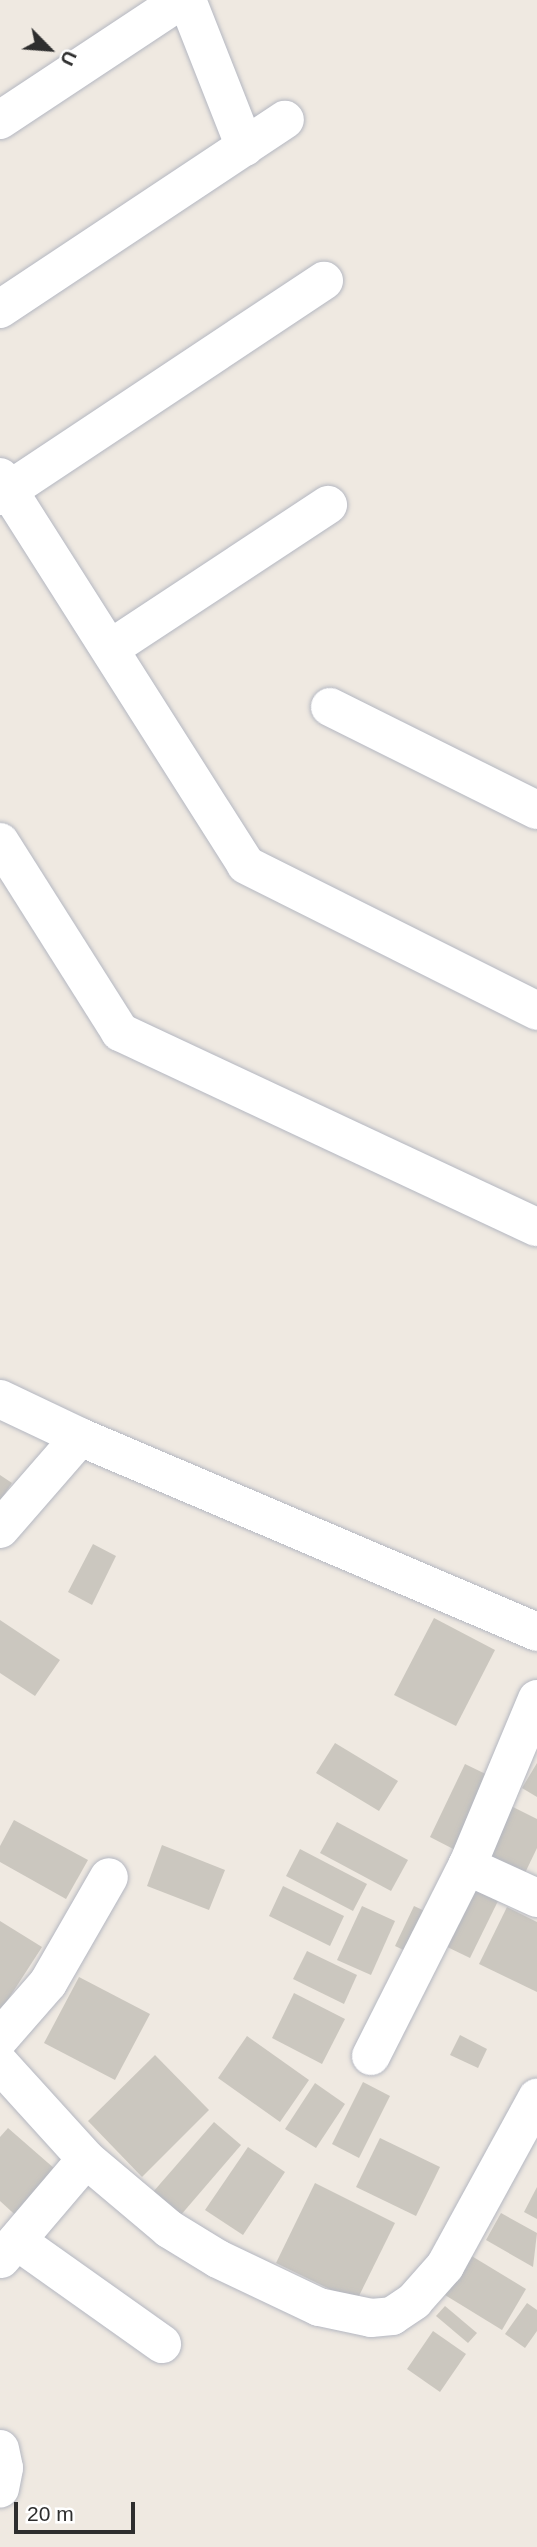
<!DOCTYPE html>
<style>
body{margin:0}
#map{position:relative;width:537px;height:2547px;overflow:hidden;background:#efe9e1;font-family:Arial,sans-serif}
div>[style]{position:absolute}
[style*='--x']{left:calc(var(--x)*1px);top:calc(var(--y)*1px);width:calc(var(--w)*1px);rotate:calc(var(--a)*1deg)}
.building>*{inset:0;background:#cbc7bf}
.roads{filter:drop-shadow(0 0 2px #b4b7c1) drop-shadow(0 0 2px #b4b7c1)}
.minor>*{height:38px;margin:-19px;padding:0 19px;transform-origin:19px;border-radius:19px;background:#fff}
span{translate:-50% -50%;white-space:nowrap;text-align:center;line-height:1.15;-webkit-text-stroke:5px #fff;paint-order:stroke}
.north{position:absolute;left:14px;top:14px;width:70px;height:70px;-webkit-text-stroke:5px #fff;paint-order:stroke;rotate:115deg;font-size:19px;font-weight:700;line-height:28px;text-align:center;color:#2e2e2e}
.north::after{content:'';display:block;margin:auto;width:24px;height:32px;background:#2e2e2e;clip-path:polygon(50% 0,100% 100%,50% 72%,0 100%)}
.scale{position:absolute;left:14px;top:2502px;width:121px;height:32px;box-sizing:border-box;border:4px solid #2e2e2e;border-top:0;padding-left:9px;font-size:21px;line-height:24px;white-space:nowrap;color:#2e2e2e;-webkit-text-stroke:5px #fff;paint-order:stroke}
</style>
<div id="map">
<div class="building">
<div style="clip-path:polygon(0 1475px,12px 1483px,0 1501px)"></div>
<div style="clip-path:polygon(93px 1544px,116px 1556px,92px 1605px,68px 1592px)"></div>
<div style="clip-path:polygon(434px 1618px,495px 1650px,456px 1726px,394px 1695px)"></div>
<div style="clip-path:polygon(0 1620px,60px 1660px,35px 1696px,0 1673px)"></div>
<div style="clip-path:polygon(335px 1743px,398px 1781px,379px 1811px,316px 1773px)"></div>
<div style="clip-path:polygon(537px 1763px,537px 1797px,522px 1788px)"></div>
<div style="clip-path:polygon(465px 1764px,496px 1779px,461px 1853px,430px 1837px)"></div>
<div style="clip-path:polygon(511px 1806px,537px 1819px,537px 1848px,525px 1873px,487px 1855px)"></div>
<div style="clip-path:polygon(14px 1820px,88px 1860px,66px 1899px,0 1862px,0 1846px)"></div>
<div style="clip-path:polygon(337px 1822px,408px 1860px,391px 1891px,320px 1853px)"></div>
<div style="clip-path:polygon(162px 1845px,225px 1870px,209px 1910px,147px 1886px)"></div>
<div style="clip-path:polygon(300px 1849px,367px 1884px,353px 1911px,286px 1876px)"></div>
<div style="clip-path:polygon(283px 1886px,344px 1916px,330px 1946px,269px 1916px)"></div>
<div style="clip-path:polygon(469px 1887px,498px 1901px,470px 1958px,441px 1944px)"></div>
<div style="clip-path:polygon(362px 1906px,395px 1921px,371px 1975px,337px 1960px)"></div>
<div style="clip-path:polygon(414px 1906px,433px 1915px,414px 1955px,395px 1946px)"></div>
<div style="clip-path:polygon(507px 1907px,537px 1922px,537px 1992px,479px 1964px)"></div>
<div style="clip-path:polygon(0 1921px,42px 1947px,0 2012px)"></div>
<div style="clip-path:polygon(307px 1951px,357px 1975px,344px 2004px,293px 1979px)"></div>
<div style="clip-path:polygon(79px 1977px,150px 2014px,115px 2080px,44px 2043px)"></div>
<div style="clip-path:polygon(294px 1993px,345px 2019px,322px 2064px,272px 2038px)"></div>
<div style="clip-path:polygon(460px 2035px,487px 2049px,478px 2068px,450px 2055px)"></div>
<div style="clip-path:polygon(247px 2036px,309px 2080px,280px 2122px,218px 2078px)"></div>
<div style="clip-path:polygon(155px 2055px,209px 2110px,142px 2177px,88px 2121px)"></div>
<div style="clip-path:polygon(363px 2082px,390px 2096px,359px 2158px,332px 2144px)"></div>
<div style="clip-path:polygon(315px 2083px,345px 2104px,316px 2148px,285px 2129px)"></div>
<div style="clip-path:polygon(214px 2122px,241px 2145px,180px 2216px,153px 2192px)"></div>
<div style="clip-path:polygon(8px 2128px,63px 2176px,23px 2222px,0 2201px,0 2137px)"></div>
<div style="clip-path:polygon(380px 2138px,440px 2167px,416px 2216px,356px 2187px)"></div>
<div style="clip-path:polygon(248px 2147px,285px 2172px,243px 2235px,205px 2210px)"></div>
<div style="clip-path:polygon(315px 2183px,395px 2223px,356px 2302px,276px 2263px)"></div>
<div style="clip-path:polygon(537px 2187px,537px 2219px,524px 2212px)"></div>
<div style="clip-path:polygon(501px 2213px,537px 2233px,533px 2267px,486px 2240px)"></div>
<div style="clip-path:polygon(470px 2255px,526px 2289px,502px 2330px,445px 2295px)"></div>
<div style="clip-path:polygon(527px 2303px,537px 2310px,537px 2331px,525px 2348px,505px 2334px)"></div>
<div style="clip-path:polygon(445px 2306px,477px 2333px,468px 2343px,436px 2316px)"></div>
<div style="clip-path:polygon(433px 2331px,466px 2354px,440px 2392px,407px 2369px)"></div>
</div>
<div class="roads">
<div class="minor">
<div style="--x:187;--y:0;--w:158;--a:68.5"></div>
<div style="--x:0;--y:120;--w:217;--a:-33.5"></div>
<div style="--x:0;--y:309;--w:342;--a:-33.6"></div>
<div style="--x:0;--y:477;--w:459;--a:57.6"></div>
<div style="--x:246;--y:865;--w:326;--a:26.6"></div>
<div style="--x:0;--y:496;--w:389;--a:-33.6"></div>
<div style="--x:111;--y:648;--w:260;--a:-33.4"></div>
<div style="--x:330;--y:707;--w:231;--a:26.5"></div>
<div style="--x:0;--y:842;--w:225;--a:57.7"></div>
<div style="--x:120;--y:1032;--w:460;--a:25.1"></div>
<div style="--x:0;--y:1399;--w:89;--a:25.4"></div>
<div style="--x:0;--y:1529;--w:122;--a:-49"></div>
<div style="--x:80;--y:1437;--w:497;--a:23.1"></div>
<div style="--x:537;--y:1699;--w:181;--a:112.7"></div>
<div style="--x:467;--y:1866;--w:77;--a:24.6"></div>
<div style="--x:0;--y:2038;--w:73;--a:-48.9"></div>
<div style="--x:48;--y:1983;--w:122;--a:-60.1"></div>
<div style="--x:371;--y:2056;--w:213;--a:-63.2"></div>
<div style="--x:0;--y:2064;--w:128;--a:47.8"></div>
<div style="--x:86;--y:2159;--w:109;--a:40.1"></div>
<div style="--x:169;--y:2229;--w:57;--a:31.5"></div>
<div style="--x:218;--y:2259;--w:112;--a:25.4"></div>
<div style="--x:319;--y:2307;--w:53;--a:11.9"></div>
<div style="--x:371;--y:2318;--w:21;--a:-5"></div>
<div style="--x:392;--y:2316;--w:27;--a:-34"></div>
<div style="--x:414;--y:2301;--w:47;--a:-48.5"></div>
<div style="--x:445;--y:2266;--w:192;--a:-61.3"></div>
<div style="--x:17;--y:2241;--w:178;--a:35.4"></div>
<div style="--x:1;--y:2259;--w:131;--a:-49.6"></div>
<div style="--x:0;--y:2449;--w:19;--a:78"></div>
<div style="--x:4;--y:2468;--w:21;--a:101"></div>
</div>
</div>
<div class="north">U</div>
<div class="scale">20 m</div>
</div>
